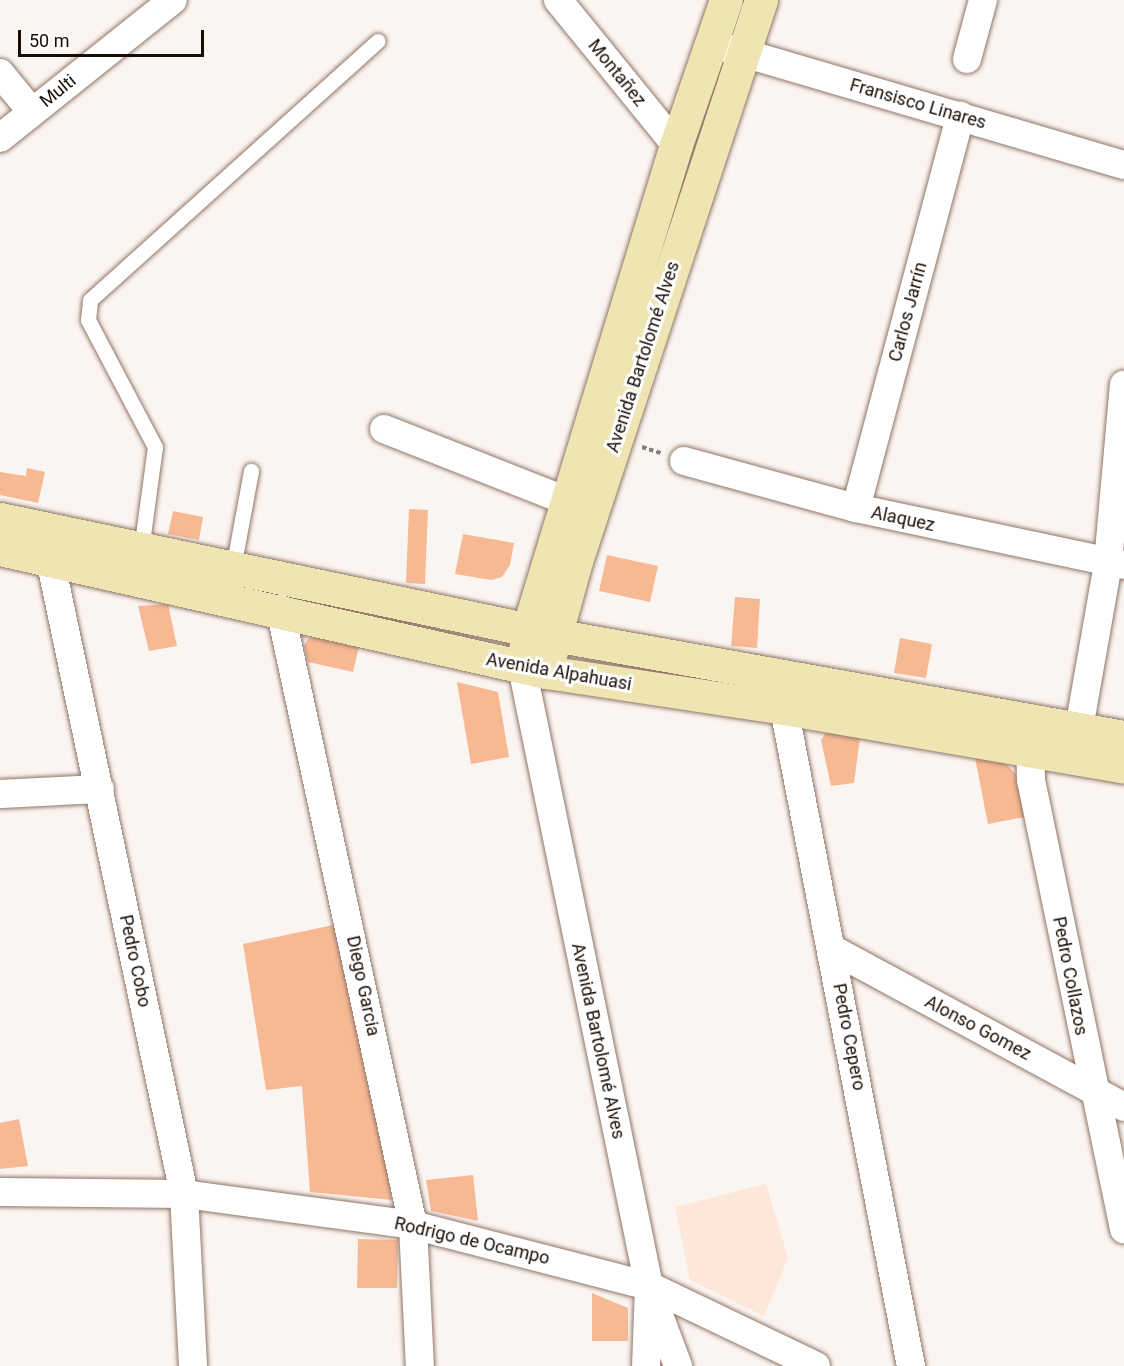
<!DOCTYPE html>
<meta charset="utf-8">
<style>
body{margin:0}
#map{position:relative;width:1124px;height:1366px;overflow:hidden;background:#fbf5f1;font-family:Roboto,sans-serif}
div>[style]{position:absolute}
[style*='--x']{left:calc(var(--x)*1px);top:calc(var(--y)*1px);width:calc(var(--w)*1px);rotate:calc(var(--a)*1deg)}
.built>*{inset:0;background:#fde7d9}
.building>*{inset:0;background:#f7b994}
.path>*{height:4px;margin-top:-2px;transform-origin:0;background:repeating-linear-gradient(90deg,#867f79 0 4.5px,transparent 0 7.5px)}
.roads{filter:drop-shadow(0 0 2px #907666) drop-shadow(0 0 2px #907666)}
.lane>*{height:15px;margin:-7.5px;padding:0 7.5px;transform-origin:7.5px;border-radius:7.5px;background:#fff}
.street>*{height:28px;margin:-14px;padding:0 14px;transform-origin:14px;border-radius:14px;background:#fff}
.secondary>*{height:33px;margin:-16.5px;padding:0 16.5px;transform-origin:16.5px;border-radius:16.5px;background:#efe5b3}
span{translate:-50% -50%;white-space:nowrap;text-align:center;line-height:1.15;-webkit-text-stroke:6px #fff;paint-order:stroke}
.street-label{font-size:18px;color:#170e08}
.scale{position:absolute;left:18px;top:30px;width:186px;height:27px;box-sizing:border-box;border:3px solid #170e08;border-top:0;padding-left:8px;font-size:18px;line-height:21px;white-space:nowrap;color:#170e08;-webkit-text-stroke:4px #fff;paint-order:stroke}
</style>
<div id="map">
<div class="built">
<div style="clip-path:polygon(766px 1184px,788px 1258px,764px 1316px,690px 1280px,675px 1207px)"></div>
</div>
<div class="building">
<div style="clip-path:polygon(27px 468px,45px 472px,38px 503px,0 495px,0 472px,26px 476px)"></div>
<div style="clip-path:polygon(409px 509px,428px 510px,425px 584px,406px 583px)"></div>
<div style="clip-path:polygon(173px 511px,203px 517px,199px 540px,168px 534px)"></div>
<div style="clip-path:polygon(463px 534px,514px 543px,510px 565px,502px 577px,491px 580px,455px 574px)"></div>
<div style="clip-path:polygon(607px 555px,658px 566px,650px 602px,599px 591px)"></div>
<div style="clip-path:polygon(735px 597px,760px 599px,757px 648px,731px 646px)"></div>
<div style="clip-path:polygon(168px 604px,177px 646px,149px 651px,138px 606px)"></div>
<div style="clip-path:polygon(317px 637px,359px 646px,353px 672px,308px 662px,304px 646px,308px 639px)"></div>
<div style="clip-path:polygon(900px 638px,932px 644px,926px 678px,894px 673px)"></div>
<div style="clip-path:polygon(457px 682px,498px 692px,509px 757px,471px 764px)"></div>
<div style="clip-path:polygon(826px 733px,860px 738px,854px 783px,831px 786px,821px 740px)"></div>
<div style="clip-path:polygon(975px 758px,1006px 764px,1016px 774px,1025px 817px,988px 824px)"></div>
<div style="clip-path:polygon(338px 924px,382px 1141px,392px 1200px,310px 1192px,302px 1086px,266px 1090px,243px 944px)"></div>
<div style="clip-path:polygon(19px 1119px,28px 1166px,0 1169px,0 1123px)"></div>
<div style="clip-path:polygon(473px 1175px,478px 1221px,431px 1211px,426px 1180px)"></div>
<div style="clip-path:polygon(358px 1239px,398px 1240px,397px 1288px,357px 1288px)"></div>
<div style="clip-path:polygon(592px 1293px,628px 1308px,628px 1341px,592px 1341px)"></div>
</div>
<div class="path">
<div style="--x:642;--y:447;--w:20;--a:18"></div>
</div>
<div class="roads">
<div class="lane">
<div style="--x:141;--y:550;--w:104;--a:-82.3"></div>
<div style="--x:155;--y:447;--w:144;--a:-117.8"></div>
<div style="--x:88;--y:320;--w:20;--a:-84"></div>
<div style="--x:90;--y:300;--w:387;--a:-42"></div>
<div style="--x:233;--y:568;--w:99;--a:-79.5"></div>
</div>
<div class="street">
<div style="--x:558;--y:0;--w:187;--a:50.9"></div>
<div style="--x:723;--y:47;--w:418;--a:16.4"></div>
<div style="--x:967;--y:59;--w:61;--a:-74.8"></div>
<div style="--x:0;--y:73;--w:50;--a:50.6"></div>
<div style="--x:0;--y:138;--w:221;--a:-38.6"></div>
<div style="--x:384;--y:429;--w:197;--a:21.5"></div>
<div style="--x:684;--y:461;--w:178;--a:15.3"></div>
<div style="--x:856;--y:508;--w:274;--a:12"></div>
<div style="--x:856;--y:508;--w:406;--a:-75.1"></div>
<div style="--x:50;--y:559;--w:649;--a:78.08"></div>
<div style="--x:184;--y:1194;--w:172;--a:87"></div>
<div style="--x:280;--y:609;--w:630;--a:77.82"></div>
<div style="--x:413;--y:1225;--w:141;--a:87.2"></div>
<div style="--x:522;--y:667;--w:632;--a:78.41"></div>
<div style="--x:649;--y:1286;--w:80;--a:92.1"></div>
<div style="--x:784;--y:708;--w:670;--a:79.08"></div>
<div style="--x:1030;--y:728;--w:52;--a:88.9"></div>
<div style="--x:1031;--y:780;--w:459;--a:78.3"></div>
<div style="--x:1075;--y:751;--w:191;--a:-80"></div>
<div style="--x:1108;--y:563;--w:179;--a:-84.9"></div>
<div style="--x:0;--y:794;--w:100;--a:-2.9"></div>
<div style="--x:832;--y:949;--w:332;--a:28.4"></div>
<div style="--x:0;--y:1192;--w:184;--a:0.6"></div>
<div style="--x:184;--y:1194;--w:231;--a:7.7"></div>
<div style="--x:413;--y:1225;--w:244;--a:14.5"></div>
<div style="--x:649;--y:1286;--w:185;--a:25.6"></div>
<div style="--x:653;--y:1299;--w:72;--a:69.5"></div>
</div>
<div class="secondary">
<div style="--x:0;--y:519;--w:566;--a:11.83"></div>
<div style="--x:554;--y:635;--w:579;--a:10.15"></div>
<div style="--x:0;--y:549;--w:560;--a:12.7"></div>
<div style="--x:546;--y:672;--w:241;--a:8.6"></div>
<div style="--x:784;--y:708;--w:345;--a:9.8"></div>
<div style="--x:525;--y:651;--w:22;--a:-82"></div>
<div style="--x:528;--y:629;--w:506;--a:-73"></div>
<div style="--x:676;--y:145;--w:153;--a:-71"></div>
<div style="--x:550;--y:655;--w:98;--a:-74.5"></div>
<div style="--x:576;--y:561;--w:591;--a:-71.75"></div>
</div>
</div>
<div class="street-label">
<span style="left:617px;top:73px;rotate:51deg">Montañez</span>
<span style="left:58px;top:91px;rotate:-39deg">Multi</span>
<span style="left:918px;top:104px;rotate:16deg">Fransisco Linares</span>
<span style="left:908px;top:312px;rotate:-75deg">Carlos Jarrín</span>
<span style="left:643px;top:357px;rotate:-72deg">Avenida Bartolomé Alves</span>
<span style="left:903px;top:519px;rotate:12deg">Alaquez</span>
<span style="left:559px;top:672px;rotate:10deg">Avenida Alpahuasi</span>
<span style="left:135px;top:961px;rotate:78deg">Pedro Cobo</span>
<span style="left:1070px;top:976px;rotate:79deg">Pedro Collazos</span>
<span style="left:363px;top:986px;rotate:78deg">Diego Garcia</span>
<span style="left:978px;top:1028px;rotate:28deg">Alonso Gomez</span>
<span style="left:849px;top:1037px;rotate:79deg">Pedro Cepero</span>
<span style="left:598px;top:1041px;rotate:78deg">Avenida Bartolomé Alves</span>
<span style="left:472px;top:1241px;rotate:13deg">Rodrigo de Ocampo</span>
</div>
<div class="scale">50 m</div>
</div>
